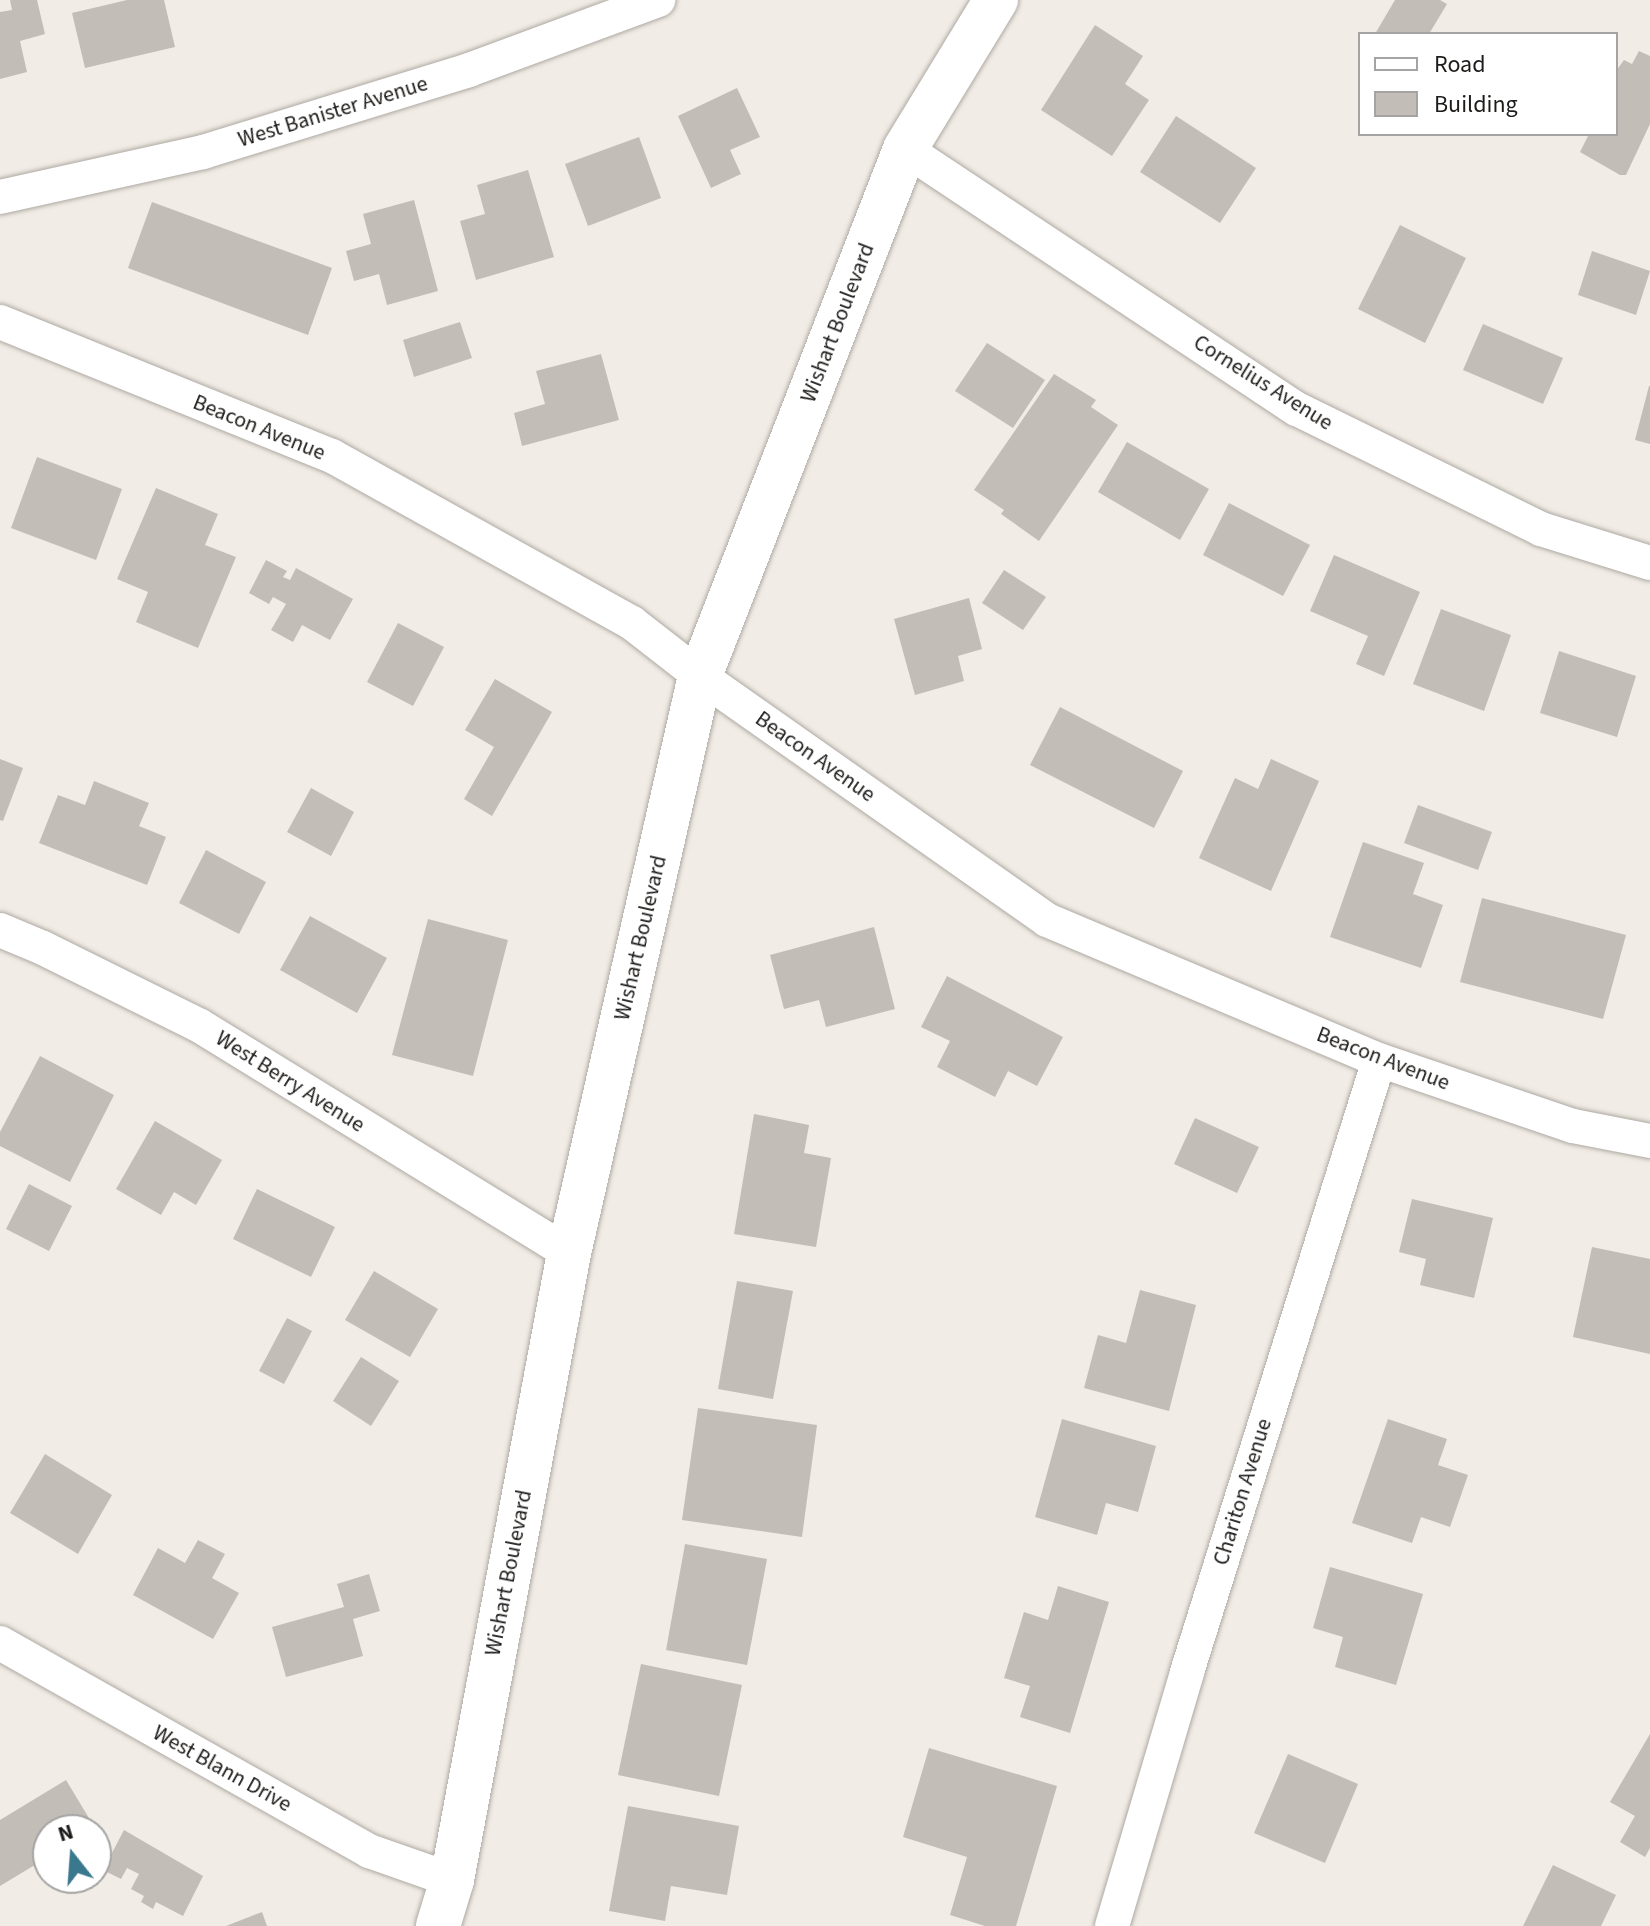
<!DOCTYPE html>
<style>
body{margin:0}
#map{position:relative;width:1650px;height:1926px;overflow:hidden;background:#f1ece5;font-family:"Source Sans 3",sans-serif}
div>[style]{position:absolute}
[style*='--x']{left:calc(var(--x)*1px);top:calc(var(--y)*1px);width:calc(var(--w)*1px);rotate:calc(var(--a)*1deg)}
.building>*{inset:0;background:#c2bdb7}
.roads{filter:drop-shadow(0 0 2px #aea9a3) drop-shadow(0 0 2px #aea9a3)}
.minor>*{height:34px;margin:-17px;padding:0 17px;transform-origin:17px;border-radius:17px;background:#fff}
.tertiary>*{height:44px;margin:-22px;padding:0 22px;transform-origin:22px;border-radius:22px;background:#fff}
span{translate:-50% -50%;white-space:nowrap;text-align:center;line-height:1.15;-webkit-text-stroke:8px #fff;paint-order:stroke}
.street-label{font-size:22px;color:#1e1c1a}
.legend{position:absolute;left:1358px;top:32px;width:260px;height:104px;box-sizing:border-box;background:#fff;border:2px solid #a5a4a3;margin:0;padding:10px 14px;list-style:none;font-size:24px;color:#1e1c1a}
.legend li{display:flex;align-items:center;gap:16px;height:40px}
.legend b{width:40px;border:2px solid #a5a4a3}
.north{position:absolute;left:32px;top:1814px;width:80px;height:80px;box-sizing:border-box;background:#fff;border:2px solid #a5a4a3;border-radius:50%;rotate:343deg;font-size:22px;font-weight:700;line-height:32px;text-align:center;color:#1e1c1a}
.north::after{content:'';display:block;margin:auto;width:28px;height:36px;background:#3a788d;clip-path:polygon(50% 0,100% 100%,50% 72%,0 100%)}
</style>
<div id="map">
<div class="building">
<div style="clip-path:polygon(10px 0,37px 0,45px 34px,20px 41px,27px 72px,0 79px,0 12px,12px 10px)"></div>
<div style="clip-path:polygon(127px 0,164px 0,175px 47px,85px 68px,72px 13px)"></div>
<div style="clip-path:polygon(1395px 0,1440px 0,1447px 4px,1429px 34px,1375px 34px)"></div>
<div style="clip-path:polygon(1095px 25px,1143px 56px,1125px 84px,1149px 100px,1112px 156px,1041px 110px)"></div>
<div style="clip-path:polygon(1639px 51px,1650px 56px,1650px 124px,1626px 175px,1620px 175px,1580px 152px,1589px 134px,1616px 134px,1616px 71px,1624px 60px,1632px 64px)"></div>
<div style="clip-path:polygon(737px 88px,760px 137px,730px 150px,741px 174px,711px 188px,678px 116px)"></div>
<div style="clip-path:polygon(1176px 116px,1256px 168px,1220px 223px,1140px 172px)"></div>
<div style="clip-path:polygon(639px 137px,661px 198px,588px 226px,565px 164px)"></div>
<div style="clip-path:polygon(528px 170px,554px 257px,476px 280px,460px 221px,485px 214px,477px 185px)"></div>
<div style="clip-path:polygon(414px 200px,438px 291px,387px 305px,379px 274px,354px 281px,346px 251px,371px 244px,363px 214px)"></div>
<div style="clip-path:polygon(152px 202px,332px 268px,308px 335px,128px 268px)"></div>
<div style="clip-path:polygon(1400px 225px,1466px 258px,1425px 343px,1358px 309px)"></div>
<div style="clip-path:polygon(1592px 251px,1650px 271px,1636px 315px,1578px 295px)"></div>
<div style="clip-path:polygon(460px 322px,472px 358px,414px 377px,403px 340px)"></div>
<div style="clip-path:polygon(1483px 324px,1563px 358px,1543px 404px,1463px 370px)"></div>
<div style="clip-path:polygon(987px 343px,1045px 380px,1013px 428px,955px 391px)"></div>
<div style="clip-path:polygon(601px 354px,619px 420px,522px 446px,514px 413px,545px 404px,536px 371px)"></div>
<div style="clip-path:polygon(1054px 374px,1096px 400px,1091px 407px,1118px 425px,1039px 541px,1001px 514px,1004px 510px,974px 490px)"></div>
<div style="clip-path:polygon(1649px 386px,1650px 386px,1650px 444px,1635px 440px)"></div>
<div style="clip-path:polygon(1127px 442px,1209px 489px,1180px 540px,1098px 492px)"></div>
<div style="clip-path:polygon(37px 457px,122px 489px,96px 560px,11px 528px)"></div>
<div style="clip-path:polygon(156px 488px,218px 514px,205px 545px,236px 557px,198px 648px,136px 622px,148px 592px,117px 579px)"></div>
<div style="clip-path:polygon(1229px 503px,1310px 545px,1283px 596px,1203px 555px)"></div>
<div style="clip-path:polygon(1334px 555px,1420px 592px,1384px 676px,1356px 664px,1368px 636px,1310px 611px)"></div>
<div style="clip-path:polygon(266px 560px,287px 571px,283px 577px,290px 580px,296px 568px,353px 599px,330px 640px,302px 625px,293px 642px,271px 630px,286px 604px,273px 597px,269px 604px,249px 593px)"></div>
<div style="clip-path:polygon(1004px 570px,1046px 597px,1023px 630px,982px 603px)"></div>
<div style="clip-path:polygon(969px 598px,982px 649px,958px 656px,964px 681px,915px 695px,894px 619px)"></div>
<div style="clip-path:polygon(1441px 609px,1511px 635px,1484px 711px,1413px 684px)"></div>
<div style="clip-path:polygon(398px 623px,444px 647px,413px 706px,367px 682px)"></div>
<div style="clip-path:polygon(1559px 651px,1636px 676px,1617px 737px,1540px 713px)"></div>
<div style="clip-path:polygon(495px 679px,552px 712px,492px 816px,464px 799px,494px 747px,465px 730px)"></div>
<div style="clip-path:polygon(1060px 707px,1183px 771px,1154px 828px,1030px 765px)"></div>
<div style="clip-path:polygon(0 759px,23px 768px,3px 821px,0 820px)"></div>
<div style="clip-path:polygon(1271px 759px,1319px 781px,1271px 891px,1199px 858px,1235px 778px,1258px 789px)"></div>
<div style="clip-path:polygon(94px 781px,149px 803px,139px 826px,166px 837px,147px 885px,39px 843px,58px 795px,85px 805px)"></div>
<div style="clip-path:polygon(311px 788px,354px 812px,331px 856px,287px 832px)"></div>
<div style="clip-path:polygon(1418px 805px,1492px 832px,1478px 870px,1404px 843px)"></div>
<div style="clip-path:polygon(1363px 842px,1424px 863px,1413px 894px,1443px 905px,1421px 968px,1330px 937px)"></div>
<div style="clip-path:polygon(206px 850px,266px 882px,239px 934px,179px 903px)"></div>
<div style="clip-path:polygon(1482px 898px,1626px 935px,1603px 1019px,1460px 982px)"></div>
<div style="clip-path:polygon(310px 916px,387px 958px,357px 1013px,280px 970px)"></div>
<div style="clip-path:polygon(428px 919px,508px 940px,473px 1076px,392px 1055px)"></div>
<div style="clip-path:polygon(874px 927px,895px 1009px,826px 1027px,819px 1000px,784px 1009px,770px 955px)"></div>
<div style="clip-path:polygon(947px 976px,1063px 1037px,1037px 1086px,1008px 1071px,995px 1097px,937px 1067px,950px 1041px,921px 1027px)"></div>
<div style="clip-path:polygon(40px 1056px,114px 1095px,70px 1182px,0 1146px,0 1132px)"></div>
<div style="clip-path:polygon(754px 1114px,809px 1125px,804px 1153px,831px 1158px,816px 1247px,734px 1234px)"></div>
<div style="clip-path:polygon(1195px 1118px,1259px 1147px,1237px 1193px,1174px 1164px)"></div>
<div style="clip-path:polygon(155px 1121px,222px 1160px,196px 1205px,174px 1192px,161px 1215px,116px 1189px)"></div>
<div style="clip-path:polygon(29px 1184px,72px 1206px,49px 1251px,6px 1229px)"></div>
<div style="clip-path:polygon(257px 1189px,335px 1227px,311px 1277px,233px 1239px)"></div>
<div style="clip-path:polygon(1412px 1199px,1493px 1218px,1474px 1298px,1420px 1285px,1426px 1259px,1399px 1252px)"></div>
<div style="clip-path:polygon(1592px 1247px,1650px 1259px,1650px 1354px,1573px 1337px)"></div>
<div style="clip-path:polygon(374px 1271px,438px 1309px,410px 1357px,345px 1320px)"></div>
<div style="clip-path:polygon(737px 1281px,793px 1291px,773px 1399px,718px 1389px)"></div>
<div style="clip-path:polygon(1140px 1290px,1196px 1305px,1169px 1411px,1084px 1388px,1098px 1335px,1126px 1343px)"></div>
<div style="clip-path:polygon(287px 1318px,312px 1331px,284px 1384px,259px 1371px)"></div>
<div style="clip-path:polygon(361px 1357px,399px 1381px,371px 1426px,333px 1401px)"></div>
<div style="clip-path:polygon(698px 1408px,817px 1425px,802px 1537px,682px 1520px)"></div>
<div style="clip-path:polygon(1062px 1419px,1156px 1446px,1138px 1512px,1106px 1503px,1097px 1535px,1035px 1517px)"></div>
<div style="clip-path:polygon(1388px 1419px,1447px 1439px,1438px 1465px,1468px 1475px,1450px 1527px,1421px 1517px,1412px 1543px,1352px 1523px)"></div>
<div style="clip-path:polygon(45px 1454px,112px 1495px,78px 1554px,10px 1513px)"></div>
<div style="clip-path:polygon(198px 1540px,225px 1554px,212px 1578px,239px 1593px,213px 1639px,133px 1595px,158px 1548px,185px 1563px)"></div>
<div style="clip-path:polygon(685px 1544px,767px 1559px,747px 1665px,666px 1650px)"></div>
<div style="clip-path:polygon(1330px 1567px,1423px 1594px,1396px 1685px,1335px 1667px,1343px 1637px,1313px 1628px)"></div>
<div style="clip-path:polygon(369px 1574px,380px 1611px,353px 1619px,363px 1656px,286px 1677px,272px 1627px,344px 1607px,337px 1584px)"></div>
<div style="clip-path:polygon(1058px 1586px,1109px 1602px,1070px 1733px,1020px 1717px,1030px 1686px,1004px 1678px,1024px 1612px,1048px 1620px)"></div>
<div style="clip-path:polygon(641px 1664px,742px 1685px,719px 1796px,618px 1775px)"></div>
<div style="clip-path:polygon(1650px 1734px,1650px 1848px,1645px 1857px,1620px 1842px,1635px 1816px,1610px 1802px)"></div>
<div style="clip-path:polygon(929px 1748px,1057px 1786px,1016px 1926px,985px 1926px,950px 1915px,967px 1857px,903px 1837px)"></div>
<div style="clip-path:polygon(1288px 1754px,1358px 1784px,1325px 1863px,1254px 1833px)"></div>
<div style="clip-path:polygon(66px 1780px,95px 1828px,48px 1830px,48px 1857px,0 1886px,0 1820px)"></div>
<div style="clip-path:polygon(628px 1806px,739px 1826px,727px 1895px,671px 1886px,665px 1921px,609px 1911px)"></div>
<div style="clip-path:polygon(124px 1830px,203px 1876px,183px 1916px,156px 1902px,153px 1909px,141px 1902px,144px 1896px,131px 1889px,139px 1874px,127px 1868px,121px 1879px,103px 1870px)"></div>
<div style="clip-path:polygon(1553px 1865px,1616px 1895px,1601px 1926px,1523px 1926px)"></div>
<div style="clip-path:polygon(262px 1912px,267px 1926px,226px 1926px)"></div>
</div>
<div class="roads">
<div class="minor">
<div style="--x:905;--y:149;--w:470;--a:33.6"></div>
<div style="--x:1297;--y:409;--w:272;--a:26.2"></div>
<div style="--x:1541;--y:529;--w:114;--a:17.3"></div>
<div style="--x:0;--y:197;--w:208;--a:-12.5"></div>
<div style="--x:203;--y:152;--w:278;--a:-17.1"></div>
<div style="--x:469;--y:70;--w:202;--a:-20.3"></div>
<div style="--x:0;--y:322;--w:358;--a:22"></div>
<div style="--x:332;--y:456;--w:343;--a:29.1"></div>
<div style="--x:632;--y:623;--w:86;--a:37.9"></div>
<div style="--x:700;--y:676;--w:424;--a:35.1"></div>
<div style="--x:1047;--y:920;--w:360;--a:22.9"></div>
<div style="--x:1379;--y:1060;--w:205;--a:18.8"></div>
<div style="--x:1573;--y:1126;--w:78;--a:11"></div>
<div style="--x:0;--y:930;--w:47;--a:22.7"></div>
<div style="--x:43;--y:948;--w:175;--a:26.4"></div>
<div style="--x:200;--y:1026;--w:433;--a:31.6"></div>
<div style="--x:0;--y:1643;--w:424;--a:29.4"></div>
<div style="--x:369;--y:1851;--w:88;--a:19.3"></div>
<div style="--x:1112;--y:1926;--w:265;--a:-73.5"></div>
<div style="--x:1187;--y:1672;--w:641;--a:-72.58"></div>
</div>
<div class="tertiary">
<div style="--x:438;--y:1926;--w:48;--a:-73.1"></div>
<div style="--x:452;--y:1880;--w:638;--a:-79.43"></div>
<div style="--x:569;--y:1253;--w:592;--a:-77.21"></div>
<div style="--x:700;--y:676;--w:565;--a:-68.74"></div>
<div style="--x:905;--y:149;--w:175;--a:-58.6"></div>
</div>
</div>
<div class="street-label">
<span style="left:333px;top:112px;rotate:-17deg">West Banister Avenue</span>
<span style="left:838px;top:323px;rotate:-69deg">Wishart Boulevard</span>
<span style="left:1263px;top:383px;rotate:32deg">Cornelius Avenue</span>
<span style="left:259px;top:428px;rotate:22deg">Beacon Avenue</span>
<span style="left:815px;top:757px;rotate:35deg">Beacon Avenue</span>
<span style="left:641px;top:938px;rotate:-77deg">Wishart Boulevard</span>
<span style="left:1383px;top:1059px;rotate:21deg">Beacon Avenue</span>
<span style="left:290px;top:1082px;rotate:32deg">West Berry Avenue</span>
<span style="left:1243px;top:1492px;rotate:-73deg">Chariton Avenue</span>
<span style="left:509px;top:1573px;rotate:-79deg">Wishart Boulevard</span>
<span style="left:222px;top:1769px;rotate:29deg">West Blann Drive</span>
</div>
<ul class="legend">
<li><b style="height:10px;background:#fff"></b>Road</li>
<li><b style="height:22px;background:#c2bdb7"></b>Building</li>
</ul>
<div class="north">N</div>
</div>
